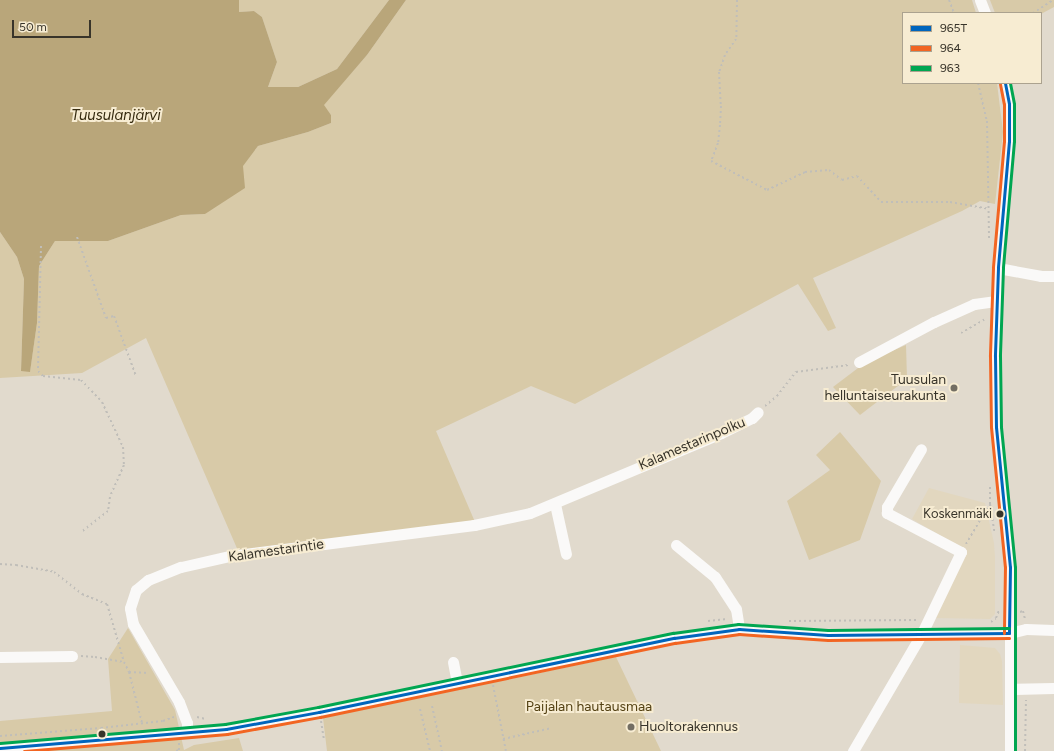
<!DOCTYPE html>
<meta charset="utf-8">
<style>
body{margin:0}
#map{position:relative;width:1054px;height:751px;overflow:hidden;background:#e1dacd;font-family:Figtree,sans-serif}
div>[style]{position:absolute}
[style*='--x']{left:calc(var(--x)*1px);top:calc(var(--y)*1px);width:calc(var(--w)*1px);rotate:calc(var(--a)*1deg)}
.built>*{inset:0;background:#e2d7bf}
.green>*{inset:0;background:#d8caa8}
.water>*{inset:0;background:#b9a67a}
.path>*{height:2px;margin-top:-1px;transform-origin:0;background:repeating-linear-gradient(90deg,#c0beb9 0 2px,transparent 0 5px)}
.minor>*{height:11px;margin:-5.5px;padding:0 5.5px;transform-origin:5.5px;border-radius:5.5px;background:#faf9f8}
.bus-1>*{height:3px;margin:-1.5px;padding:0 1.5px;transform-origin:1.5px;border-radius:1.5px;background:#0065bd}
.bus-2>*{height:3px;margin:-1.5px;padding:0 1.5px;transform-origin:1.5px;border-radius:1.5px;background:#f26522}
.bus-3>*{height:3px;margin:-1.5px;padding:0 1.5px;transform-origin:1.5px;border-radius:1.5px;background:#00a651}
.dots>*{width:11px;height:11px;translate:-50% -50%;box-sizing:border-box;border:2px solid #f7ecd2;border-radius:50%}
span{translate:-50% -50%;white-space:nowrap;text-align:center;line-height:1.15;-webkit-text-stroke:4px #f7ecd2;paint-order:stroke}
.bus-label{font-size:13px;color:#38342a}
.right{translate:-100% -50%;text-align:right}
.poi-label{font-size:14px;color:#38342a}
.left{translate:0 -50%;text-align:left}
.street-label{font-size:14px;color:#38342a}
.park-label{font-size:14px;color:#554315}
.water-label{font-size:15px;color:#352a0f;font-style:italic}
.legend{position:absolute;left:902px;top:12px;width:140px;height:72px;box-sizing:border-box;background:#f7ecd2;border:1px solid #aba28f;margin:0;padding:5px 7px;list-style:none;font-size:12px;color:#38342a}
.legend li{display:flex;align-items:center;gap:8px;height:20px}
.legend b{width:20px;border:1px solid #aba28f}
.scale{position:absolute;left:12px;top:20px;width:79px;height:18px;box-sizing:border-box;border:2px solid #38342a;border-top:0;padding-left:5px;font-size:12px;line-height:14px;white-space:nowrap;color:#38342a;-webkit-text-stroke:3px #f7ecd2;paint-order:stroke}
</style>
<div id="map">
<div class="built">
<div style="clip-path:polygon(929px 488px,985px 503px,994px 543px,995px 557px,995px 614px,990px 619px,935px 618px,967px 551px,912px 519px)"></div>
<div style="clip-path:polygon(960px 645px,995px 648px,1000px 654px,1002px 661px,1003px 705px,959px 703px)"></div>
</div>
<div class="green">
<div style="clip-path:polygon(239px 0,389px 0,337px 69px,298px 87px,268px 87px,277px 62px,262px 17px,254px 11px,239px 12px)"></div>
<div style="clip-path:polygon(406px 0,972px 0,976px 13px,903px 13px,903px 83px,997px 83px,1003px 132px,995px 204px,980px 201px,962px 211px,813px 278px,836px 328px,828px 331px,798px 284px,575px 404px,531px 386px,436px 431px,475px 522px,239px 553px,146px 338px,82px 373px,0 378px,0 232px,17px 257px,24px 279px,21px 371px,30px 371px,37px 323px,39px 266px,55px 241px,108px 241px,181px 215px,205px 214px,258px 146px,308px 132px,331px 123px,331px 115px,323px 105px,367px 55px)"></div>
<div style="clip-path:polygon(990px 0,1054px 0,1054px 7px,1041px 14px,995px 13px)"></div>
<div style="clip-path:polygon(906px 345px,907px 379px,860px 415px,833px 387px,866px 362px)"></div>
<div style="clip-path:polygon(840px 432px,881px 481px,860px 540px,809px 560px,787px 501px,830px 470px,816px 455px)"></div>
<div style="clip-path:polygon(128px 628px,175px 710px,184px 750px,194px 745px,239px 738px,243px 751px,0 751px,0 721px,112px 711px,108px 659px)"></div>
<div style="clip-path:polygon(616px 657px,661px 751px,327px 751px,323px 718px)"></div>
</div>
<div class="water">
<div style="clip-path:polygon(0 0,239px 0,239px 12px,254px 11px,262px 17px,277px 62px,268px 87px,298px 87px,337px 69px,389px 0,406px 0,367px 55px,324px 105px,331px 115px,331px 123px,308px 132px,258px 146px,243px 166px,245px 188px,205px 214px,181px 215px,108px 241px,55px 241px,39px 266px,37px 323px,30px 372px,21px 371px,24px 279px,17px 257px,0 232px)"></div>
</div>
<div class="path">
<div style="--x:737;--y:0;--w:39;--a:91"></div>
<div style="--x:736;--y:39;--w:19;--a:125"></div>
<div style="--x:725;--y:55;--w:18;--a:109"></div>
<div style="--x:719;--y:72;--w:34;--a:87"></div>
<div style="--x:721;--y:106;--w:19;--a:93"></div>
<div style="--x:720;--y:125;--w:18;--a:96"></div>
<div style="--x:718;--y:143;--w:19;--a:111"></div>
<div style="--x:711;--y:161;--w:63;--a:27.4"></div>
<div style="--x:767;--y:190;--w:42;--a:-25.3"></div>
<div style="--x:805;--y:172;--w:24;--a:-5"></div>
<div style="--x:829;--y:170;--w:16;--a:38"></div>
<div style="--x:842;--y:180;--w:16;--a:-15"></div>
<div style="--x:857;--y:176;--w:35;--a:47"></div>
<div style="--x:881;--y:202;--w:69;--a:0"></div>
<div style="--x:950;--y:202;--w:39;--a:10"></div>
<div style="--x:949;--y:0;--w:14;--a:69"></div>
<div style="--x:1033;--y:13;--w:24;--a:-33"></div>
<div style="--x:978;--y:83;--w:39;--a:77"></div>
<div style="--x:987;--y:121;--w:120;--a:89"></div>
<div style="--x:77;--y:237;--w:86;--a:70.3"></div>
<div style="--x:106;--y:318;--w:8;--a:-14"></div>
<div style="--x:114;--y:316;--w:64;--a:69.9"></div>
<div style="--x:41;--y:246;--w:125;--a:91.4"></div>
<div style="--x:38;--y:371;--w:7;--a:45"></div>
<div style="--x:43;--y:376;--w:38;--a:6"></div>
<div style="--x:81;--y:380;--w:30;--a:46"></div>
<div style="--x:102;--y:402;--w:50;--a:65"></div>
<div style="--x:123;--y:447;--w:18;--a:87"></div>
<div style="--x:124;--y:465;--w:35;--a:114"></div>
<div style="--x:110;--y:497;--w:14;--a:98"></div>
<div style="--x:108;--y:511;--w:34;--a:142"></div>
<div style="--x:961;--y:333;--w:28;--a:-30"></div>
<div style="--x:765;--y:406;--w:16;--a:-40"></div>
<div style="--x:777;--y:396;--w:31;--a:-52"></div>
<div style="--x:796;--y:372;--w:53;--a:-7.5"></div>
<div style="--x:990;--y:487;--w:17;--a:90"></div>
<div style="--x:990;--y:504;--w:30;--a:81"></div>
<div style="--x:966;--y:544;--w:45;--a:-59.5"></div>
<div style="--x:0;--y:564;--w:16;--a:4"></div>
<div style="--x:16;--y:565;--w:39;--a:10"></div>
<div style="--x:54;--y:572;--w:36;--a:38"></div>
<div style="--x:82;--y:594;--w:27;--a:22"></div>
<div style="--x:107;--y:604;--w:60;--a:73.7"></div>
<div style="--x:1020;--y:612;--w:3;--a:-18"></div>
<div style="--x:1023;--y:611;--w:8;--a:76"></div>
<div style="--x:708;--y:621;--w:19;--a:-6"></div>
<div style="--x:789;--y:621;--w:128;--a:-0.4"></div>
<div style="--x:991;--y:622;--w:6;--a:-39"></div>
<div style="--x:996;--y:618;--w:9;--a:-69"></div>
<div style="--x:81;--y:656;--w:14;--a:4"></div>
<div style="--x:95;--y:657;--w:29;--a:10"></div>
<div style="--x:124;--y:662;--w:11;--a:63"></div>
<div style="--x:129;--y:672;--w:20;--a:3"></div>
<div style="--x:129;--y:672;--w:53;--a:75.7"></div>
<div style="--x:493;--y:685;--w:67;--a:78.9"></div>
<div style="--x:432;--y:706;--w:46;--a:77.5"></div>
<div style="--x:420;--y:709;--w:43;--a:76.6"></div>
<div style="--x:197;--y:717;--w:9;--a:13"></div>
<div style="--x:321;--y:721;--w:19;--a:81"></div>
<div style="--x:0;--y:736;--w:101;--a:-4.5"></div>
<div style="--x:101;--y:728;--w:62;--a:-6.4"></div>
<div style="--x:163;--y:721;--w:12;--a:-20"></div>
<div style="--x:503;--y:739;--w:50;--a:-12.7"></div>
<div style="--x:176;--y:751;--w:3;--a:-18"></div>
<div style="--x:179;--y:750;--w:7;--a:-90"></div>
<div style="--x:1025;--y:751;--w:51;--a:-88.9"></div>
</div>
<div class="minor">
<div style="--x:980;--y:0;--w:14;--a:69"></div>
<div style="--x:1005;--y:83;--w:21;--a:79"></div>
<div style="--x:1009;--y:104;--w:37;--a:90"></div>
<div style="--x:1009;--y:141;--w:127;--a:95"></div>
<div style="--x:998;--y:268;--w:88;--a:92"></div>
<div style="--x:995;--y:356;--w:71;--a:89.2"></div>
<div style="--x:996;--y:427;--w:141;--a:84.3"></div>
<div style="--x:1010;--y:567;--w:184;--a:90"></div>
<div style="--x:998;--y:268;--w:44;--a:10.5"></div>
<div style="--x:1041;--y:276;--w:13;--a:0"></div>
<div style="--x:859;--y:362;--w:85;--a:-28.1"></div>
<div style="--x:934;--y:322;--w:44;--a:-24.2"></div>
<div style="--x:974;--y:304;--w:22;--a:-8"></div>
<div style="--x:555;--y:504;--w:51;--a:77.6"></div>
<div style="--x:676;--y:545;--w:50;--a:39.4"></div>
<div style="--x:715;--y:577;--w:38;--a:57"></div>
<div style="--x:736;--y:609;--w:20;--a:81"></div>
<div style="--x:0;--y:657;--w:72;--a:-0.8"></div>
<div style="--x:453;--y:662;--w:21;--a:79"></div>
<div style="--x:1010;--y:689;--w:44;--a:-1.3"></div>
<div style="--x:187;--y:732;--w:9;--a:-90"></div>
<div style="--x:187;--y:723;--w:22;--a:-111"></div>
<div style="--x:179;--y:702;--w:91;--a:-120.5"></div>
<div style="--x:133;--y:624;--w:16;--a:-101"></div>
<div style="--x:130;--y:608;--w:19;--a:-72"></div>
<div style="--x:136;--y:590;--w:16;--a:-40"></div>
<div style="--x:148;--y:580;--w:35;--a:-22"></div>
<div style="--x:181;--y:567;--w:49;--a:-12.9"></div>
<div style="--x:229;--y:556;--w:247;--a:-7.2"></div>
<div style="--x:474;--y:525;--w:57;--a:-12.1"></div>
<div style="--x:530;--y:513;--w:207;--a:-22.7"></div>
<div style="--x:721;--y:433;--w:34;--a:-26"></div>
<div style="--x:752;--y:418;--w:8;--a:-45"></div>
<div style="--x:0;--y:748;--w:227;--a:-4.8"></div>
<div style="--x:226;--y:729;--w:95;--a:-10.4"></div>
<div style="--x:319;--y:712;--w:363;--a:-11.8"></div>
<div style="--x:674;--y:638;--w:66;--a:-7.9"></div>
<div style="--x:739;--y:629;--w:89;--a:3.9"></div>
<div style="--x:828;--y:635;--w:181;--a:-0.6"></div>
<div style="--x:1009;--y:633;--w:17;--a:-13"></div>
<div style="--x:1026;--y:629;--w:28;--a:2"></div>
<div style="--x:853;--y:751;--w:137;--a:-59.7"></div>
<div style="--x:922;--y:633;--w:90;--a:-64.3"></div>
<div style="--x:961;--y:552;--w:84;--a:-152.2"></div>
<div style="--x:887;--y:513;--w:6;--a:-90"></div>
<div style="--x:887;--y:507;--w:67;--a:-59.6"></div>
</div>
<div class="bus-1">
<div style="--x:1005;--y:83;--w:21;--a:79"></div>
<div style="--x:1009;--y:104;--w:37;--a:90"></div>
<div style="--x:1009;--y:141;--w:127;--a:95"></div>
<div style="--x:998;--y:268;--w:88;--a:92"></div>
<div style="--x:995;--y:356;--w:71;--a:89.2"></div>
<div style="--x:996;--y:427;--w:141;--a:84.3"></div>
<div style="--x:1010;--y:567;--w:66;--a:90.9"></div>
<div style="--x:0;--y:748;--w:227;--a:-4.8"></div>
<div style="--x:226;--y:729;--w:95;--a:-10.4"></div>
<div style="--x:319;--y:712;--w:363;--a:-11.8"></div>
<div style="--x:674;--y:638;--w:66;--a:-7.9"></div>
<div style="--x:739;--y:629;--w:89;--a:3.9"></div>
<div style="--x:828;--y:635;--w:181;--a:-0.6"></div>
</div>
<div class="bus-2">
<div style="--x:1000;--y:84;--w:20;--a:79"></div>
<div style="--x:1004;--y:104;--w:37;--a:90"></div>
<div style="--x:1004;--y:141;--w:127;--a:95"></div>
<div style="--x:993;--y:268;--w:88;--a:92"></div>
<div style="--x:990;--y:356;--w:71;--a:89.2"></div>
<div style="--x:991;--y:427;--w:141;--a:84.3"></div>
<div style="--x:1005;--y:567;--w:66;--a:90.9"></div>
<div style="--x:24;--y:751;--w:204;--a:-4.8"></div>
<div style="--x:227;--y:734;--w:95;--a:-10.4"></div>
<div style="--x:320;--y:717;--w:363;--a:-11.8"></div>
<div style="--x:675;--y:643;--w:65;--a:-8"></div>
<div style="--x:739;--y:634;--w:89;--a:3.9"></div>
<div style="--x:828;--y:640;--w:181;--a:-0.6"></div>
</div>
<div class="bus-3">
<div style="--x:1010;--y:83;--w:21;--a:79"></div>
<div style="--x:1014;--y:104;--w:37;--a:90"></div>
<div style="--x:1014;--y:141;--w:127;--a:95"></div>
<div style="--x:1003;--y:268;--w:88;--a:92"></div>
<div style="--x:1000;--y:356;--w:71;--a:89.2"></div>
<div style="--x:1001;--y:427;--w:141;--a:84.3"></div>
<div style="--x:1015;--y:567;--w:184;--a:90"></div>
<div style="--x:0;--y:743;--w:226;--a:-4.8"></div>
<div style="--x:225;--y:724;--w:95;--a:-10.4"></div>
<div style="--x:318;--y:707;--w:363;--a:-11.8"></div>
<div style="--x:673;--y:633;--w:66;--a:-7.9"></div>
<div style="--x:738;--y:624;--w:90;--a:3.8"></div>
<div style="--x:828;--y:630;--w:181;--a:-0.6"></div>
</div>
<div class="dots">
<div style="left:954px;top:388px;background:#736e63"></div>
<div style="left:1000px;top:514px;background:#38342a"></div>
<div style="left:631px;top:727px;background:#736e63"></div>
<div style="left:102px;top:734px;background:#38342a"></div>
</div>
<div class="bus-label">
<span class="right" style="left:992px;top:514px">Koskenmäki</span>
</div>
<div class="poi-label">
<span class="right" style="left:946px;top:388px">Tuusulan<br>helluntaiseurakunta</span>
<span class="left" style="left:639px;top:727px">Huoltorakennus</span>
</div>
<div class="street-label">
<span style="left:692px;top:444px;rotate:-23deg">Kalamestarinpolku</span>
<span style="left:276px;top:551px;rotate:-8deg">Kalamestarintie</span>
</div>
<div class="park-label">
<span style="left:589px;top:707px">Paijalan hautausmaa</span>
</div>
<div class="water-label">
<span style="left:116px;top:116px">Tuusulanjärvi</span>
</div>
<ul class="legend">
<li><b style="height:5px;background:#0065bd"></b>965T</li>
<li><b style="height:5px;background:#f26522"></b>964</li>
<li><b style="height:5px;background:#00a651"></b>963</li>
</ul>
<div class="scale">50 m</div>
</div>
